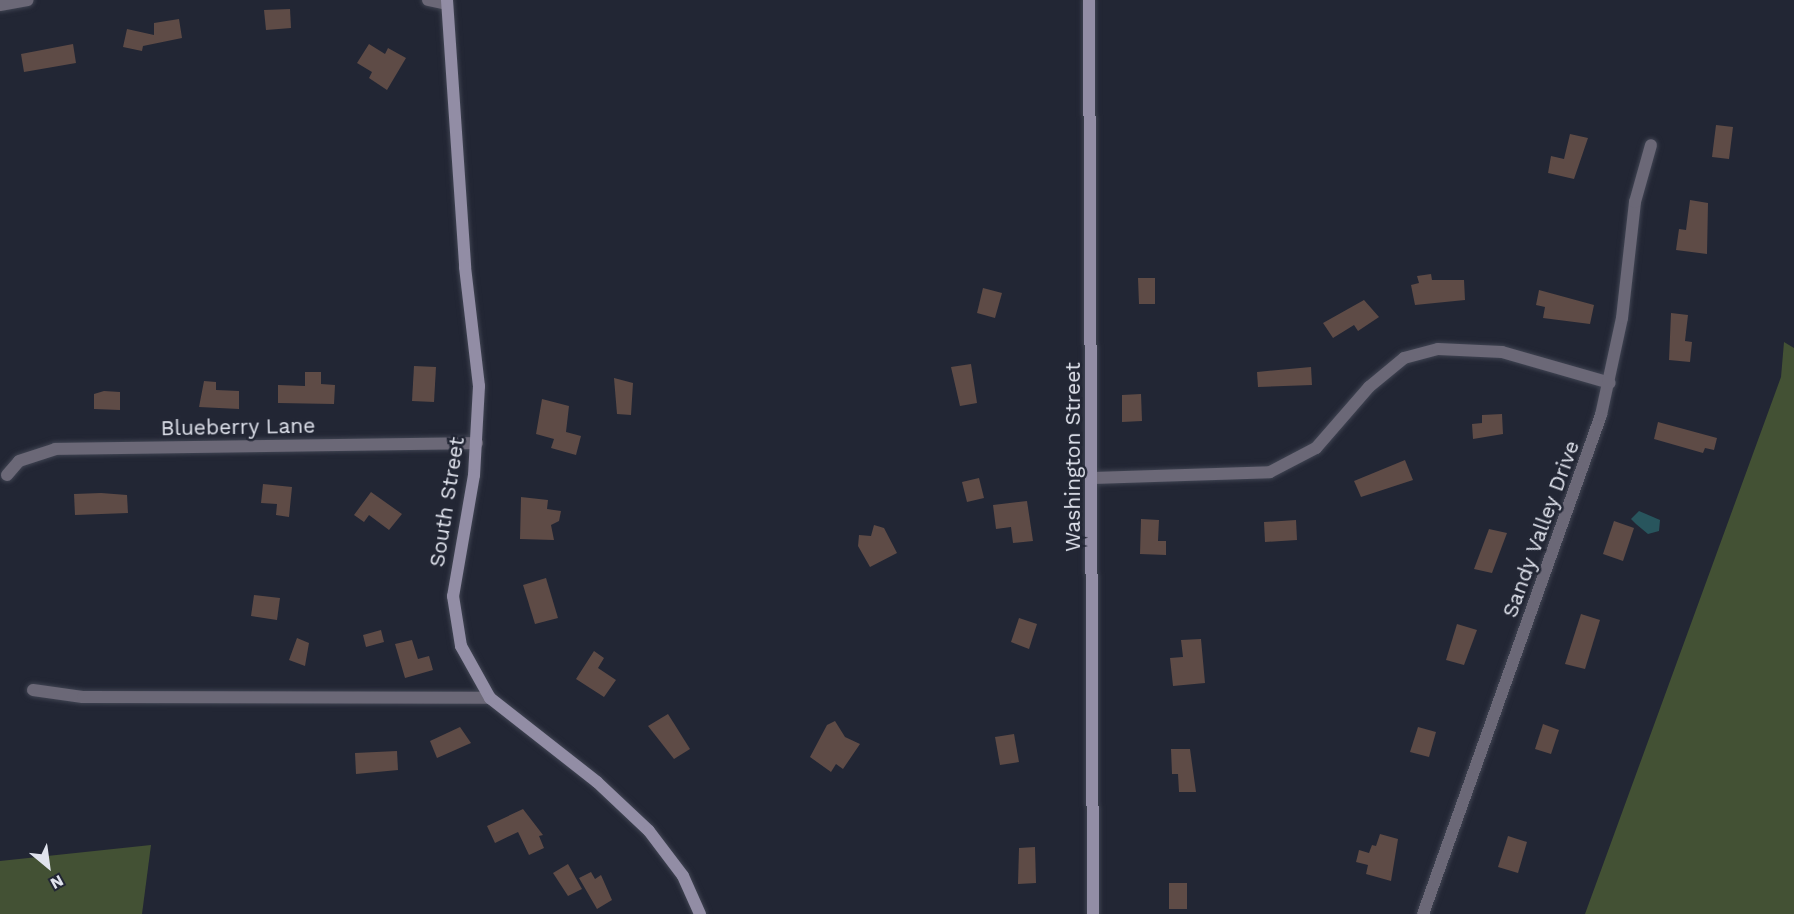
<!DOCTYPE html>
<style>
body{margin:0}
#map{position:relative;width:1794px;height:914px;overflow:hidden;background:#222634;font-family:"Work Sans",sans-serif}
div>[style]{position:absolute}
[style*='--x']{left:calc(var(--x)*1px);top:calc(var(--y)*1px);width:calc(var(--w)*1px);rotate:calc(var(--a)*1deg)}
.green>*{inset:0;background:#435134}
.water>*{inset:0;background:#28555d}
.building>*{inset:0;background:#5e4b46}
.roads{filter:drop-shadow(0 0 2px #404452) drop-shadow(0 0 2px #404452)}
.street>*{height:12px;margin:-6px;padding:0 6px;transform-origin:6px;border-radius:6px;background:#6b6877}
.secondary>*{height:12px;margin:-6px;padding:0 6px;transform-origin:6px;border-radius:6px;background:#928da5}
span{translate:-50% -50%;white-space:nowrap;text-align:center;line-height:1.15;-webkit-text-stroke:5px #222634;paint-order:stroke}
.street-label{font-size:21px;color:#e0e3ed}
.north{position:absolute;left:18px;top:836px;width:60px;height:60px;-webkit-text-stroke:4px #222634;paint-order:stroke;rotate:151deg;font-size:16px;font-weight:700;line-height:24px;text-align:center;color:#e0e3ed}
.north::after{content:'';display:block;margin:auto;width:21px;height:27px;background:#e0e3ed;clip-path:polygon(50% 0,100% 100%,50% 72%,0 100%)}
</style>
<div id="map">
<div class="green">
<div style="clip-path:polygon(1784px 342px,1794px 348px,1794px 914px,1585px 914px,1781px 377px)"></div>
<div style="clip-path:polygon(151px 845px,142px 914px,0 914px,0 861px)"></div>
</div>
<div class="water">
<div style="clip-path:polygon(1639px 511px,1660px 520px,1659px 531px,1648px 534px,1636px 524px,1631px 519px)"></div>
</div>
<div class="building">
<div style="clip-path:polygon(290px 9px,291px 28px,266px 30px,264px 10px)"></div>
<div style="clip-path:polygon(179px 19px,182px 38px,143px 46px,142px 51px,123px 47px,127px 29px,154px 35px,154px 23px)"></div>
<div style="clip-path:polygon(73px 44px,76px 63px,24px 72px,21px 54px)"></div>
<div style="clip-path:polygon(369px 44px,385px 54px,388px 48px,406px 58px,387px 90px,369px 78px,372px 72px,357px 63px)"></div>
<div style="clip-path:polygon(1716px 125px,1733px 127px,1729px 159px,1712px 157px)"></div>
<div style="clip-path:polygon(1570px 134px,1588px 138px,1574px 179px,1548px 173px,1551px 156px,1564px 159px)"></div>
<div style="clip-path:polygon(1690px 200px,1708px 203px,1707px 254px,1676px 250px,1679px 229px,1686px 230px)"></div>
<div style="clip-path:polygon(1431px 274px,1432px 280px,1464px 280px,1465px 300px,1415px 305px,1411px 285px,1419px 283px,1417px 276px)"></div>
<div style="clip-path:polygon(1138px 278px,1155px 278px,1155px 304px,1139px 304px)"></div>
<div style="clip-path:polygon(983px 288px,1002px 293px,995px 318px,977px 313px)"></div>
<div style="clip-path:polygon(1539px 290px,1594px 305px,1590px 324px,1543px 318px,1545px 307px,1536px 305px)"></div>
<div style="clip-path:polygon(1364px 300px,1379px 317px,1358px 331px,1354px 325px,1333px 338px,1323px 323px)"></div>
<div style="clip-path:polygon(1671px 313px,1688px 315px,1685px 341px,1692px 342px,1690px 362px,1669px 360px)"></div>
<div style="clip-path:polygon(971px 364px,977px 403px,960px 406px,951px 367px)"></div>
<div style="clip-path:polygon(414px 366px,436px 367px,434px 402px,412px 401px)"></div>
<div style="clip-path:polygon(1311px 367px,1312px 385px,1258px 387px,1257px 372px)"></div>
<div style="clip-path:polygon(305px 372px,321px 372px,321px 384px,335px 385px,334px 404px,278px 403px,278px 385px,305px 386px)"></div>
<div style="clip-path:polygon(614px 378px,633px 383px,631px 415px,617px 414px)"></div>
<div style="clip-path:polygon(204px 381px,216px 382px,216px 390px,239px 391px,239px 409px,199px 407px)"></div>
<div style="clip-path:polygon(104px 391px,120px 392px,120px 410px,94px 409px,94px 394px)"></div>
<div style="clip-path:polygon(1141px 394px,1142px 421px,1122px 422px,1122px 395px)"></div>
<div style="clip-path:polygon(542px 399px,569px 406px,566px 432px,581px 436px,576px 455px,551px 448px,554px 439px,536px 434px)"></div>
<div style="clip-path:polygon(1502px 414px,1503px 434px,1473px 439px,1472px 424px,1482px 423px,1482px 415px)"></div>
<div style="clip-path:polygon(1658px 422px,1717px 438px,1714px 450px,1705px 448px,1703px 453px,1654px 439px)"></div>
<div style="clip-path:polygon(1405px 460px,1413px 480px,1361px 497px,1354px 481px)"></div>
<div style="clip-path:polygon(979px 478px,984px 498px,967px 502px,962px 482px)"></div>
<div style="clip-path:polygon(263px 484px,292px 487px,289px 517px,276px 515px,277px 504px,261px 503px)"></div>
<div style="clip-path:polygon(371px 492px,402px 514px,389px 530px,369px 515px,364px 522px,354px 515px)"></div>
<div style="clip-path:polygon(101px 493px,127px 495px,128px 513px,75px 515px,74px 494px)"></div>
<div style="clip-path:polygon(521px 497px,548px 500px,547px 509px,561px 511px,559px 521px,551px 525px,554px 540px,520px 539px)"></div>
<div style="clip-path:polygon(1027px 501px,1033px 541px,1013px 543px,1011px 527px,996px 529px,993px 505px)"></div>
<div style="clip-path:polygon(1141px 519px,1159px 520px,1158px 541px,1166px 541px,1166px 555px,1140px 554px)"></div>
<div style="clip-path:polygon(1296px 520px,1297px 540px,1265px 542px,1264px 522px)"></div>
<div style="clip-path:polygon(1614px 521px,1634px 528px,1623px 561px,1603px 554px)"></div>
<div style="clip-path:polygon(874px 525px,884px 528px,897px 553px,870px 567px,858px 546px,859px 535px,871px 536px)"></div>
<div style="clip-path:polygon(1489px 529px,1507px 533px,1492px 573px,1474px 569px)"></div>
<div style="clip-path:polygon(546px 578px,558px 618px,535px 624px,523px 585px)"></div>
<div style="clip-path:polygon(254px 595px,280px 598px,277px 620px,251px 616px)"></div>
<div style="clip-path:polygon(1581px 614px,1600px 620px,1585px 669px,1565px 664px)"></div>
<div style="clip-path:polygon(1019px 618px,1037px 624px,1029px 649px,1011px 642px)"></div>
<div style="clip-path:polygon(1457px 624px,1477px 630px,1464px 665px,1446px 660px)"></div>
<div style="clip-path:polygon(381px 630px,384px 642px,366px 647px,363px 635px)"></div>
<div style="clip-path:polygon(297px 638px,309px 643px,305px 666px,289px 660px)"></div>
<div style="clip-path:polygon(1201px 639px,1205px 683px,1173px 686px,1170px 658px,1183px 657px,1181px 640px)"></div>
<div style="clip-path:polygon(412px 640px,418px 659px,429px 656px,433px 670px,405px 678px,395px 644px)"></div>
<div style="clip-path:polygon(594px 651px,604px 658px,598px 668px,616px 680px,604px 697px,576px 679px)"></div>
<div style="clip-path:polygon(668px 714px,690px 749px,674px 759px,648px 726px)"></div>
<div style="clip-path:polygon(835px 721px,845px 737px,860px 744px,843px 769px,836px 764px,831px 772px,810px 757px,827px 725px)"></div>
<div style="clip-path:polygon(1543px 724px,1559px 730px,1551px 754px,1535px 749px)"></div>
<div style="clip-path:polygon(460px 727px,471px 743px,437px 758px,430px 741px)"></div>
<div style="clip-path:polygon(1418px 727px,1436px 732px,1429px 757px,1410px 752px)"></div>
<div style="clip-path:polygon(1014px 734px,1019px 762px,1000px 765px,995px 737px)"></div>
<div style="clip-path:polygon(1171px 749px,1190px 749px,1196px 792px,1179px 792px,1178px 774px,1172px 774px)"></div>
<div style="clip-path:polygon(397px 751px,398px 770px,356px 774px,355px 753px)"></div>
<div style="clip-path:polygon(523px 809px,543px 835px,539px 836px,544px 848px,529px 855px,518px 832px,495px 843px,487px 826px)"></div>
<div style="clip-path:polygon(1380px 834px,1398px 839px,1391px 881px,1366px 874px,1368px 865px,1356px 862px,1359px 850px,1369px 853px,1372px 845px,1376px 846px)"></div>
<div style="clip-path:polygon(1508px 836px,1527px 842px,1518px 873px,1498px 867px)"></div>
<div style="clip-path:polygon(1035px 847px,1036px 883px,1018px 884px,1019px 848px)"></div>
<div style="clip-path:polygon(568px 864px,582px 889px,568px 896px,553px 873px)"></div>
<div style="clip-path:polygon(591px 872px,595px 879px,601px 875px,612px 900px,597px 909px,579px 878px)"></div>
<div style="clip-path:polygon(1169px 883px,1187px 883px,1187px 909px,1169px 909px)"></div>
</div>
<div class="roads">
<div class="street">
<div style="--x:428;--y:0;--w:19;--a:12"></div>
<div style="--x:0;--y:5;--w:28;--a:-10"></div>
<div style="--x:7;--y:475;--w:18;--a:-49"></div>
<div style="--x:19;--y:461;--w:38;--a:-18"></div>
<div style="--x:55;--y:449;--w:422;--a:-0.8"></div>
<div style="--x:1093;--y:478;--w:177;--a:-1.9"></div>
<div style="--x:1270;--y:472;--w:52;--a:-27.6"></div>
<div style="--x:1316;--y:448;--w:81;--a:-49"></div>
<div style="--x:1369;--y:387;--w:45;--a:-39.6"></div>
<div style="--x:1404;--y:358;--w:35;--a:-15"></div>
<div style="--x:1438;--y:349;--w:64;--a:2.7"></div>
<div style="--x:1502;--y:352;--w:112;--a:16"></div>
<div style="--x:33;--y:690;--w:50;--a:8"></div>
<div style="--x:83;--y:697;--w:407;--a:0.1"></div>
<div style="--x:1423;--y:914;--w:530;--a:-70.37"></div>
<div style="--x:1601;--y:415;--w:99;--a:-77.8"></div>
<div style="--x:1622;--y:318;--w:117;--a:-83.6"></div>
<div style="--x:1635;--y:202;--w:59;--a:-74.3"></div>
</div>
<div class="secondary">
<div style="--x:447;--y:0;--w:268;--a:86.1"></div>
<div style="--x:465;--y:267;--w:120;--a:83.3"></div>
<div style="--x:479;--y:386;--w:89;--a:93.2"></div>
<div style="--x:474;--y:475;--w:123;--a:99.8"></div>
<div style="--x:453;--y:596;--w:51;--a:80.9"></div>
<div style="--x:461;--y:646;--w:60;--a:60.9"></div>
<div style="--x:490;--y:698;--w:136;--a:38.1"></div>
<div style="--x:597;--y:782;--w:71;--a:43.3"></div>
<div style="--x:649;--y:831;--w:56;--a:52.9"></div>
<div style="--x:683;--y:876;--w:42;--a:65.9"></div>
<div style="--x:1089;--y:0;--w:914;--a:89.75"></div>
</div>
</div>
<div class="street-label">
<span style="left:238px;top:427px;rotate:-1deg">Blueberry Lane</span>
<span style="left:1073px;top:457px;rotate:-90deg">Washington Street</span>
<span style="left:447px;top:502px;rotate:-81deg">South Street</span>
<span style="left:1541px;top:529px;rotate:-70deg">Sandy Valley Drive</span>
</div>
<div class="north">N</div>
</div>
